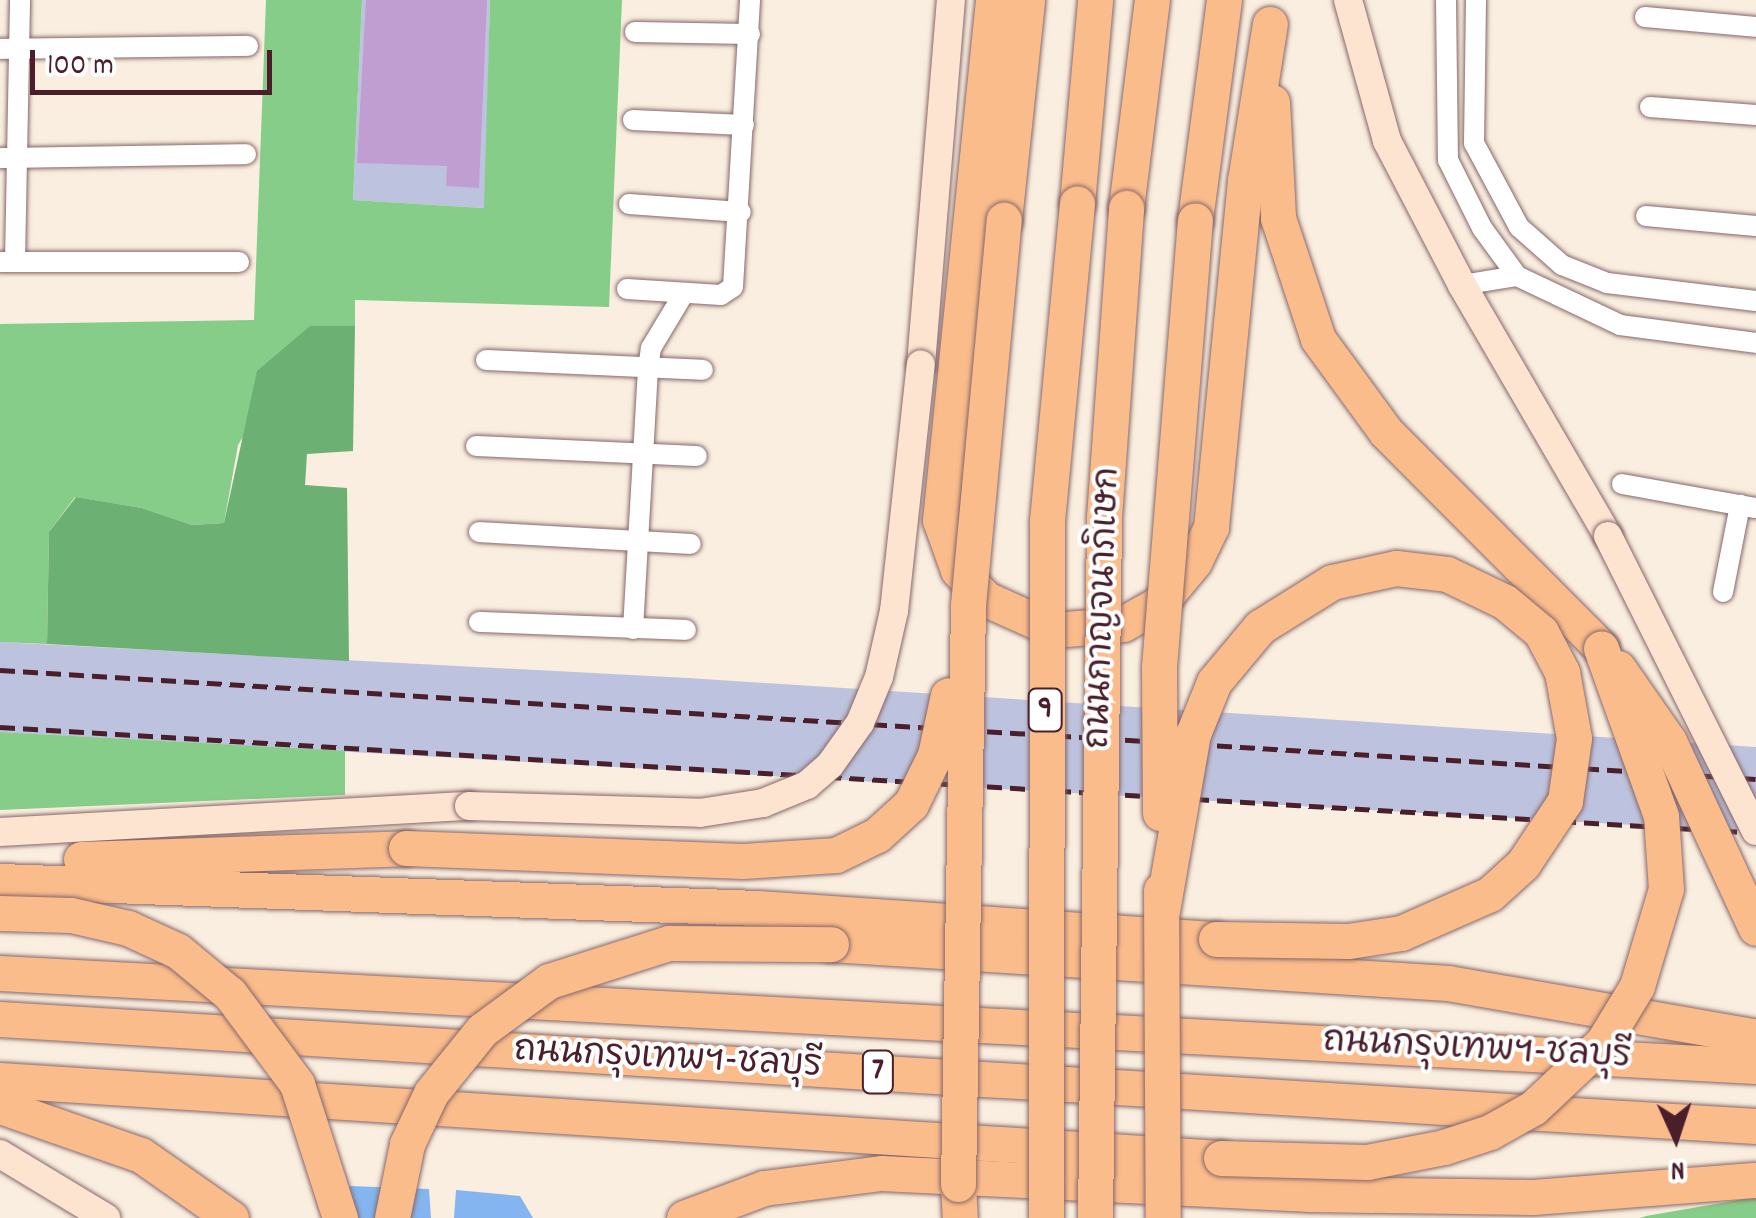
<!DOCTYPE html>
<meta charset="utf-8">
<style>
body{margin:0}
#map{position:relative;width:1756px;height:1218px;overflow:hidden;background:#f9eedf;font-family:Dekko,"Playpen Sans Thai",sans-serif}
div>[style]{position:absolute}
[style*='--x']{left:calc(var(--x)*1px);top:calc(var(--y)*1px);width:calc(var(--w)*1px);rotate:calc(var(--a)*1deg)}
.industrial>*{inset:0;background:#bdc3de}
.green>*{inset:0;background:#85cd88}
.forest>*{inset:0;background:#6cb074}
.water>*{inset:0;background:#84b5f0}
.building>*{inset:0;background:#c09ed1}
.roads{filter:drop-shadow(0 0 2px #87676a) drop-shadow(0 0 2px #87676a)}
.street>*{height:20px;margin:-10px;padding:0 10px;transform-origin:10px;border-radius:10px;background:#fff}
.secondary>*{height:28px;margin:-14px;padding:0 14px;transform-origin:14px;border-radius:14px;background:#fde4d1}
.highway>*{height:35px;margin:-17.5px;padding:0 17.5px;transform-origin:17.5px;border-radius:17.5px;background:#fabc8b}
.rail>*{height:5px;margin-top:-2.5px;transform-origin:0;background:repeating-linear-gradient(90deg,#4a1f2b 0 15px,transparent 0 23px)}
.bridges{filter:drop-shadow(0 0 2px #87676a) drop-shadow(0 0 2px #87676a)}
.secondary-bridge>*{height:28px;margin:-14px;padding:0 14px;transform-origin:14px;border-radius:14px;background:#fde4d1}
.highway-bridge>*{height:35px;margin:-17.5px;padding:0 17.5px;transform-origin:17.5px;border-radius:17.5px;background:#fabc8b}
span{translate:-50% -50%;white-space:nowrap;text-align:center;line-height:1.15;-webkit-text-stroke:8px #fff;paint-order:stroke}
.shield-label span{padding:2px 8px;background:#fff;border:2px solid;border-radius:8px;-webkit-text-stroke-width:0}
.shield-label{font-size:32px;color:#4a1f2b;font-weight:700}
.street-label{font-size:35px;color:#4a1f2b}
.north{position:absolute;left:1626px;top:1088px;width:100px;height:100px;-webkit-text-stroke:8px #fff;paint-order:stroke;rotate:177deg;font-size:28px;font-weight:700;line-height:40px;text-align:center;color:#4a1f2b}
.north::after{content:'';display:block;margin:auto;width:35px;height:45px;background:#4a1f2b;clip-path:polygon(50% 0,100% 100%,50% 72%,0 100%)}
.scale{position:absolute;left:30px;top:50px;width:242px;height:45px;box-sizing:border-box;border:5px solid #4a1f2b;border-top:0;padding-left:12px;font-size:30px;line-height:35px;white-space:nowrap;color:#4a1f2b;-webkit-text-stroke:8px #fff;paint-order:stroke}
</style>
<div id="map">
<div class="industrial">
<div style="clip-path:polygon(362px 0,490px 0,485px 208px,353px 200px)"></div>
<div style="clip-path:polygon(0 642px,688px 678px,1756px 747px,1756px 832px,0 732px)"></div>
</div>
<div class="green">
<div style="clip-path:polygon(266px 0,362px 0,353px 200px,484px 208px,490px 0,622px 0,609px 307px,355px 300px,355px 326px,310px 326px,238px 445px,224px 523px,192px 525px,142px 508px,75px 497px,49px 532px,47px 644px,0 642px,0 324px,254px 320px)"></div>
<div style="clip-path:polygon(0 732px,345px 751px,345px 795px,0 810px)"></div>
<div style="clip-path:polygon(1756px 1197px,1756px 1218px,1640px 1218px,1646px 1216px)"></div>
</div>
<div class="forest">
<div style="clip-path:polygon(310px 326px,355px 326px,353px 451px,307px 454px,305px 485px,347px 488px,349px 661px,47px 644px,49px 532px,76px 497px,142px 508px,192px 525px,224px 523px,257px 371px)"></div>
</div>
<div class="water">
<div style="clip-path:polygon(350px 1186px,429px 1189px,431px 1218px,335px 1218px)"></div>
<div style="clip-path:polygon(456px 1190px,520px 1196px,533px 1218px,454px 1218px)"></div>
</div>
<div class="building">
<div style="clip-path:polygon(366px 0,487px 0,479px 188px,446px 186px,447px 166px,357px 163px)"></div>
</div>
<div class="roads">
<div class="street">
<div style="--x:1446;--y:0;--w:160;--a:89.3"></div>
<div style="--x:1448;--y:160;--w:76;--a:63.4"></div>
<div style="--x:1482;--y:228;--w:59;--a:53.9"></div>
<div style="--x:1476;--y:0;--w:143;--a:90.8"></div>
<div style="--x:1474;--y:143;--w:95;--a:61.8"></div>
<div style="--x:1519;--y:227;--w:57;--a:41.5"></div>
<div style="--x:1562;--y:265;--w:48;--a:21.8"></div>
<div style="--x:1607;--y:283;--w:150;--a:6.9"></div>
<div style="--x:1645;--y:17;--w:111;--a:5.1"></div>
<div style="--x:635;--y:32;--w:115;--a:1"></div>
<div style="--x:0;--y:49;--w:248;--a:-0.7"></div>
<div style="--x:1650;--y:107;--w:106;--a:4.3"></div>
<div style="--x:633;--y:120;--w:111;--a:2.6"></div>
<div style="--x:0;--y:158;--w:246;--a:-0.9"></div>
<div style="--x:629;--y:204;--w:112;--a:4.1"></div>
<div style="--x:1646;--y:216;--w:110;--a:5.2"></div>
<div style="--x:0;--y:262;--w:239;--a:0"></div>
<div style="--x:15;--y:262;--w:262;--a:-88.9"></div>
<div style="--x:1462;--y:285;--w:56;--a:-9.3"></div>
<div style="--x:1517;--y:276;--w:114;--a:25.4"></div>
<div style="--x:1620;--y:325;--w:137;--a:7.5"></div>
<div style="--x:627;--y:289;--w:94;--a:3.7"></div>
<div style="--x:721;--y:295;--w:14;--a:-34"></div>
<div style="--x:733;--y:287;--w:288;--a:-86.6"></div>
<div style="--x:486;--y:360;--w:217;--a:2.6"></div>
<div style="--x:476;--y:446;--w:221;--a:2.6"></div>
<div style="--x:1622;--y:484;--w:136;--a:10.2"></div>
<div style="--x:479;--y:532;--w:212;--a:3.2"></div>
<div style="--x:1723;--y:592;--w:89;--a:-78.9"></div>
<div style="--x:479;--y:622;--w:207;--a:2.2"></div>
<div style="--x:633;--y:629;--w:260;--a:-86.7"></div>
<div style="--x:648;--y:369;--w:21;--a:-82"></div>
<div style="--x:651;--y:348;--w:64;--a:-59"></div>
</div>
<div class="secondary">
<div style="--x:1348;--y:0;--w:146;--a:74.5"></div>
<div style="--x:1387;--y:141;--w:162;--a:62.5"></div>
<div style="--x:1462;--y:285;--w:290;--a:59.8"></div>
<div style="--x:921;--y:364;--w:365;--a:-85.3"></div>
<div style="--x:0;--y:832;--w:470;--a:-3.2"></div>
<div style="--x:0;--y:1154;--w:124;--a:31.1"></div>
</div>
<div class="highway">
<div style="--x:993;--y:0;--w:523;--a:95.82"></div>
<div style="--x:940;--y:520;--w:53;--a:70.2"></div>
<div style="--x:958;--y:570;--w:40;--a:46"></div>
<div style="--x:986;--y:599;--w:76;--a:24.2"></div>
<div style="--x:1055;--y:630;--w:68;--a:-5"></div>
<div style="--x:1123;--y:624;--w:43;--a:-29.6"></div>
<div style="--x:1160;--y:603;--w:53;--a:-50.3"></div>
<div style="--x:1194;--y:562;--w:39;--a:-64"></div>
<div style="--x:1211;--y:527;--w:348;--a:-84.4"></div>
<div style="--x:1245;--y:181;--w:159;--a:-81"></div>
<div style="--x:1272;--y:102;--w:116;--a:87"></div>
<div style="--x:1278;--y:218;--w:127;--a:71.7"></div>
<div style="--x:1318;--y:339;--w:115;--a:53.8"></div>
<div style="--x:1386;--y:432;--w:305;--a:45.1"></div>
<div style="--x:1077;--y:203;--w:204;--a:-84.9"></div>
<div style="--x:1126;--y:208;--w:210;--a:-82.9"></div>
<div style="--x:1004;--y:220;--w:221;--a:-84"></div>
<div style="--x:1195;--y:220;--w:222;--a:-82.5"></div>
<div style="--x:81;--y:859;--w:325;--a:-1.9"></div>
<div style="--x:0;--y:881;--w:757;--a:2.04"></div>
<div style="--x:757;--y:908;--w:460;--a:3.9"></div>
<div style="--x:831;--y:944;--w:618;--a:3.62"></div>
<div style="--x:1448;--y:983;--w:313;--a:9.9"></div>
<div style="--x:0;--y:973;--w:1758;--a:3.03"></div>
<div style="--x:0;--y:1019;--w:1759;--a:3.49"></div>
<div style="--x:0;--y:1080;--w:1223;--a:3.66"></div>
<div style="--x:0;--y:1106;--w:149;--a:19.2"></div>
<div style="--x:141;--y:1155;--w:110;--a:35"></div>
<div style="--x:958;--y:1184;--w:34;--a:87"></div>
<div style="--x:684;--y:1218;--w:85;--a:-20.6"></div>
<div style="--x:764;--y:1188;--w:118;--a:-7.3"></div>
<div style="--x:881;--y:1173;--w:430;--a:2.8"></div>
<div style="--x:1310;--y:1194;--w:223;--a:0.8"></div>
<div style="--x:1533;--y:1197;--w:224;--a:-4.4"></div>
</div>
</div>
<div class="rail">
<div style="--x:0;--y:670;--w:1759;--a:3.55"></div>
<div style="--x:0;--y:727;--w:1759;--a:3.45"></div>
</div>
<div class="bridges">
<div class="secondary-bridge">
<div style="--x:1608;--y:536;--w:330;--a:63.4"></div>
<div style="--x:469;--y:806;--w:231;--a:1.7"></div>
<div style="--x:700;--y:813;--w:64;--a:-9"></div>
<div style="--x:763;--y:803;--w:48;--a:-22.2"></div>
<div style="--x:807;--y:785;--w:30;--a:-41"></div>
<div style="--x:830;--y:765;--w:52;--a:-54.5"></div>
<div style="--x:860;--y:723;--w:50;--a:-67.6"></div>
<div style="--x:879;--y:677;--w:68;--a:-77.2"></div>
<div style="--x:894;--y:611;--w:248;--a:-83.8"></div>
</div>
<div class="highway-bridge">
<div style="--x:1618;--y:668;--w:89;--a:55.1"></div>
<div style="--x:1669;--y:741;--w:206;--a:65.1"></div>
<div style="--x:1160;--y:813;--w:146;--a:-90.4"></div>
<div style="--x:1159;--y:667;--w:448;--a:-85.4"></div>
<div style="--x:406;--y:848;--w:337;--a:2.2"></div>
<div style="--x:743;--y:861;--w:93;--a:-3.7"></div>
<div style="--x:836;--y:855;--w:46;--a:-26"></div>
<div style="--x:877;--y:835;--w:46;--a:-42.4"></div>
<div style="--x:911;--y:804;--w:55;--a:-63.9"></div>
<div style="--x:935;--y:755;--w:61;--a:-77.8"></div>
<div style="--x:1161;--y:890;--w:328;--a:89.7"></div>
<div style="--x:1162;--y:911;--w:180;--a:-80.1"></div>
<div style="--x:1193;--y:734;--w:56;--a:-68"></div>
<div style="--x:1214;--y:682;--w:72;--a:-50.1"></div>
<div style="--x:1260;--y:627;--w:85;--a:-32"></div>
<div style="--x:1332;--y:582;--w:66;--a:-12.3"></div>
<div style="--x:1396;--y:568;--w:51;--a:6.7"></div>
<div style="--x:1447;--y:574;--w:64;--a:25.8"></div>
<div style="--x:1505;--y:602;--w:47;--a:39.8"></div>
<div style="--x:1541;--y:632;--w:45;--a:62.3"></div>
<div style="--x:1562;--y:672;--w:67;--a:79.7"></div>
<div style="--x:1574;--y:738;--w:64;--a:98.1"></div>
<div style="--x:1565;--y:801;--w:76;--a:123.7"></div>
<div style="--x:1523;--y:864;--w:45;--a:137.7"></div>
<div style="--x:1490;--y:894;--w:97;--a:156.3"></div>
<div style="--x:1401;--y:933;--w:54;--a:171.4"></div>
<div style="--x:1348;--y:941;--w:132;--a:-179.1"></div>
<div style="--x:0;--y:913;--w:71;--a:1.6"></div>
<div style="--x:71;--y:915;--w:58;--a:12.8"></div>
<div style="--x:128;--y:928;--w:55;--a:24.7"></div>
<div style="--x:178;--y:951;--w:67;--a:39.6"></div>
<div style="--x:230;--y:994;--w:112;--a:53.3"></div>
<div style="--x:297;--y:1084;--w:141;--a:72.2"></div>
<div style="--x:1221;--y:1158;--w:146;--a:1.6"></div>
<div style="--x:1367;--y:1162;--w:78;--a:-11"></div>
<div style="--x:1444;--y:1147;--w:48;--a:-18.1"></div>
<div style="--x:1490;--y:1132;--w:49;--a:-29.2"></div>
<div style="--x:1533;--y:1108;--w:96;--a:-43.3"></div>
<div style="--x:1603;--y:1042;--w:66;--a:-58.7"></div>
<div style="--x:1637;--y:986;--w:101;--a:-73.4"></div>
<div style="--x:1666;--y:889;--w:73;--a:-93.9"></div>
<div style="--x:1661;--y:816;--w:178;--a:-109.7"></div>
<div style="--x:958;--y:1184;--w:579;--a:-89.01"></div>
<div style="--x:968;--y:605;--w:387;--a:-84.7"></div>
<div style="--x:392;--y:1218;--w:76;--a:-78.5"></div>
<div style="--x:407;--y:1144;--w:56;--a:-64.8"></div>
<div style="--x:431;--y:1093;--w:81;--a:-51"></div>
<div style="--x:482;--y:1030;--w:83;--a:-36.2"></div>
<div style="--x:549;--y:981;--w:126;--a:-17.6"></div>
<div style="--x:669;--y:943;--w:162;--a:0.4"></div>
<div style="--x:1046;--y:1218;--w:697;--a:-89.92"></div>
<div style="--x:1047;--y:521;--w:319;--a:-84.6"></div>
<div style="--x:1095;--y:1218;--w:701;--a:-89.26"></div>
<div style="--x:1104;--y:517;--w:310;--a:-85.9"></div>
</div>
</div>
<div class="shield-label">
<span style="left:1045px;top:710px">9</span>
<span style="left:878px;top:1072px">7</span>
</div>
<div class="street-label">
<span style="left:1105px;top:608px;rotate:-88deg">ถนนกาญจนาภิเษก</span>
<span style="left:1477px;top:1051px;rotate:3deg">ถนนกรุงเทพฯ-ชลบุรี</span>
<span style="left:668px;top:1060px;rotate:3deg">ถนนกรุงเทพฯ-ชลบุรี</span>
</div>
<div class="north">N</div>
<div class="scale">100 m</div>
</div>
